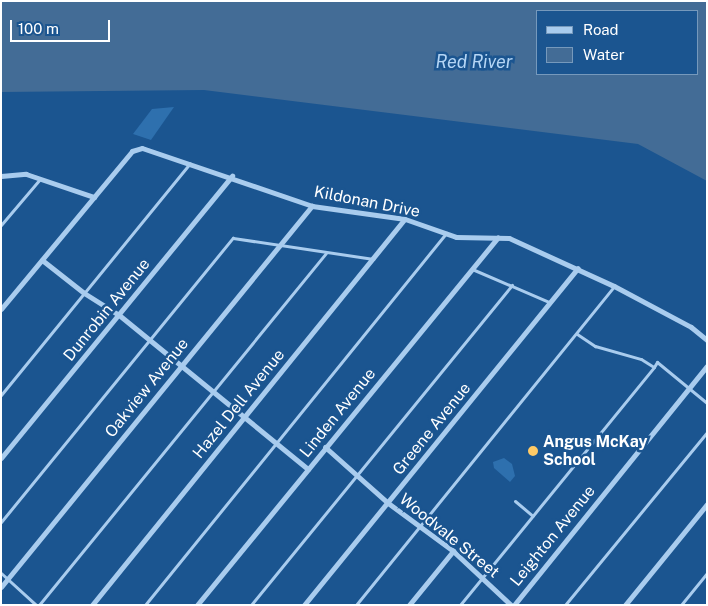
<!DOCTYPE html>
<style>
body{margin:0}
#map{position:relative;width:708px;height:606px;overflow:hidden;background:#1b5590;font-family:"Public Sans",sans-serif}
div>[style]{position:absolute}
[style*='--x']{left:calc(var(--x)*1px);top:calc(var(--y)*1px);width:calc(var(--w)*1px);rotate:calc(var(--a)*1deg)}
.green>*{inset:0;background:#2e70ae}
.water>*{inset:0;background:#436c96}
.lane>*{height:3px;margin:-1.5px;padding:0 1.5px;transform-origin:1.5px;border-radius:1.5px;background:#a9ccee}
.street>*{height:5px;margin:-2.5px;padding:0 2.5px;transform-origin:2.5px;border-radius:2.5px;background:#a9ccee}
.dots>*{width:14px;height:14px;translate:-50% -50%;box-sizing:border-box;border:2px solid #1b5590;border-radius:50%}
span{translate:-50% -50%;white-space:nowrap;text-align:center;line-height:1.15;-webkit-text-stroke:5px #1b5590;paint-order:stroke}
.street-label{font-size:16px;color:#fff}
.poi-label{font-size:16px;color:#fff;font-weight:700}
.left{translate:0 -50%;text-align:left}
.water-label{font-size:18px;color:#b5d6f5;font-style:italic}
.frame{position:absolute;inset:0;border:2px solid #fff;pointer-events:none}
.legend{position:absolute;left:536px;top:10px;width:162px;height:65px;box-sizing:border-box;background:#1b5590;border:1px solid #7699bc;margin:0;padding:6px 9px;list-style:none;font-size:15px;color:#fff}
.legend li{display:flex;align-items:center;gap:10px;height:25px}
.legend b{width:25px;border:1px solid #7699bc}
.scale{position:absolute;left:10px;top:20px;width:100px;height:22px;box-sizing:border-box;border:2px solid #fff;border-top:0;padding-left:6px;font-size:15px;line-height:18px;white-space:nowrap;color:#fff;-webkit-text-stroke:4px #1b5590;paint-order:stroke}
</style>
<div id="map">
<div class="green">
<div style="clip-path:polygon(174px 107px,151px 140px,133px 134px,152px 109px)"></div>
<div style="clip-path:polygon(504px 458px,512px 464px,515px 476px,510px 482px,494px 468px,493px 462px)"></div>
</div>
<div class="water">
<div style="clip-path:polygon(evenodd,1px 1px,707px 1px,707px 181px,638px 144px,204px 90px,1px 92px,1px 1px,537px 11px,697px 11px,697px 74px,537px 74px,537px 11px)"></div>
</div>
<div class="lane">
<div style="--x:1;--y:225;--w:60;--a:-49.7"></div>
<div style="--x:472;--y:269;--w:84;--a:23.2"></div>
<div style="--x:577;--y:334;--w:22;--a:34"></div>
<div style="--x:595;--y:346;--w:48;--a:15.8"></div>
<div style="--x:641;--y:359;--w:15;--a:32"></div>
<div style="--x:654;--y:367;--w:6;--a:-59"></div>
<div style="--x:657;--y:362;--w:65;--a:39.4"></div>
<div style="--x:1;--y:395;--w:299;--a:-50.8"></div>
<div style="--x:515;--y:501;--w:23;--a:40"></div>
<div style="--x:1;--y:522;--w:367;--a:-50.8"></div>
<div style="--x:233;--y:238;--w:142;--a:8.5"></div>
<div style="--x:1;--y:573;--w:47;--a:42.4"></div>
<div style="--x:39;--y:605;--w:454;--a:-50.8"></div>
<div style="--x:145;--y:605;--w:479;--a:-51"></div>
<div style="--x:251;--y:605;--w:413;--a:-50.8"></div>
<div style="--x:356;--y:605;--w:410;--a:-51"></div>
<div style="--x:460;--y:605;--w:307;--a:-50.8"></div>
<div style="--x:565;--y:605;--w:224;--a:-50.6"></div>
<div style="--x:681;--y:605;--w:41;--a:-50.9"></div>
</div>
<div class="street">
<div style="--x:1;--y:176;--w:25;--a:-5"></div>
<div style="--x:26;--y:174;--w:72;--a:18.7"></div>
<div style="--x:42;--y:260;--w:53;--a:38.2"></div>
<div style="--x:84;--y:293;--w:41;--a:32.2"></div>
<div style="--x:119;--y:315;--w:244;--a:39.2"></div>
<div style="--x:1;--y:309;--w:205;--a:-50.3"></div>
<div style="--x:132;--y:151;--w:10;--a:-17"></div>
<div style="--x:142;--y:148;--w:180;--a:18.8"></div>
<div style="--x:312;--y:206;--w:94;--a:8"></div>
<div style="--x:405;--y:219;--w:54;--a:19.4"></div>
<div style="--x:456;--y:237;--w:53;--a:1.1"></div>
<div style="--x:509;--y:238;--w:115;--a:24.6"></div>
<div style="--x:614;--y:286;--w:87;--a:28"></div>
<div style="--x:691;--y:327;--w:21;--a:39"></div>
<div style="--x:325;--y:447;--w:84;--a:41.6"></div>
<div style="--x:388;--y:503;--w:81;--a:36.4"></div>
<div style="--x:453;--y:551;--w:79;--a:43"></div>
<div style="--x:1;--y:458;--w:365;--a:-50.7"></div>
<div style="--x:1;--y:587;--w:492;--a:-50.8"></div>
<div style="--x:92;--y:605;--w:497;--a:-51"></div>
<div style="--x:197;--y:605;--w:475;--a:-50.7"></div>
<div style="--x:304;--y:605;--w:434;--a:-50.9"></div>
<div style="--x:409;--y:605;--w:70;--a:-50.8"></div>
<div style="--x:514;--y:605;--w:307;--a:-51.1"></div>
<div style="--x:625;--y:605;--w:130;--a:-50.9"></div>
</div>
<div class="dots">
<div style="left:533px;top:451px;background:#ffca66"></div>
</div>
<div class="street-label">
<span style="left:367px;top:202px;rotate:11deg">Kildonan Drive</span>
<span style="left:107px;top:310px;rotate:-51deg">Dunrobin Avenue</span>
<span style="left:147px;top:388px;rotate:-51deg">Oakview Avenue</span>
<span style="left:239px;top:404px;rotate:-51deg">Hazel Dell Avenue</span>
<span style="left:338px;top:413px;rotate:-51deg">Linden Avenue</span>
<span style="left:432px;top:429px;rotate:-51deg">Greene Avenue</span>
<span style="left:449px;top:536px;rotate:39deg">Woodvale Street</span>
<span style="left:553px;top:536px;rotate:-51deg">Leighton Avenue</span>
</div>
<div class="poi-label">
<span class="left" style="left:543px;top:451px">Angus McKay<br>School</span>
</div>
<div class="water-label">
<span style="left:474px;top:62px">Red River</span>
</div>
<div class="frame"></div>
<ul class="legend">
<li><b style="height:6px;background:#a9ccee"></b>Road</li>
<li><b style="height:14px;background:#436c96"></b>Water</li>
</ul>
<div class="scale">100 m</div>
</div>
